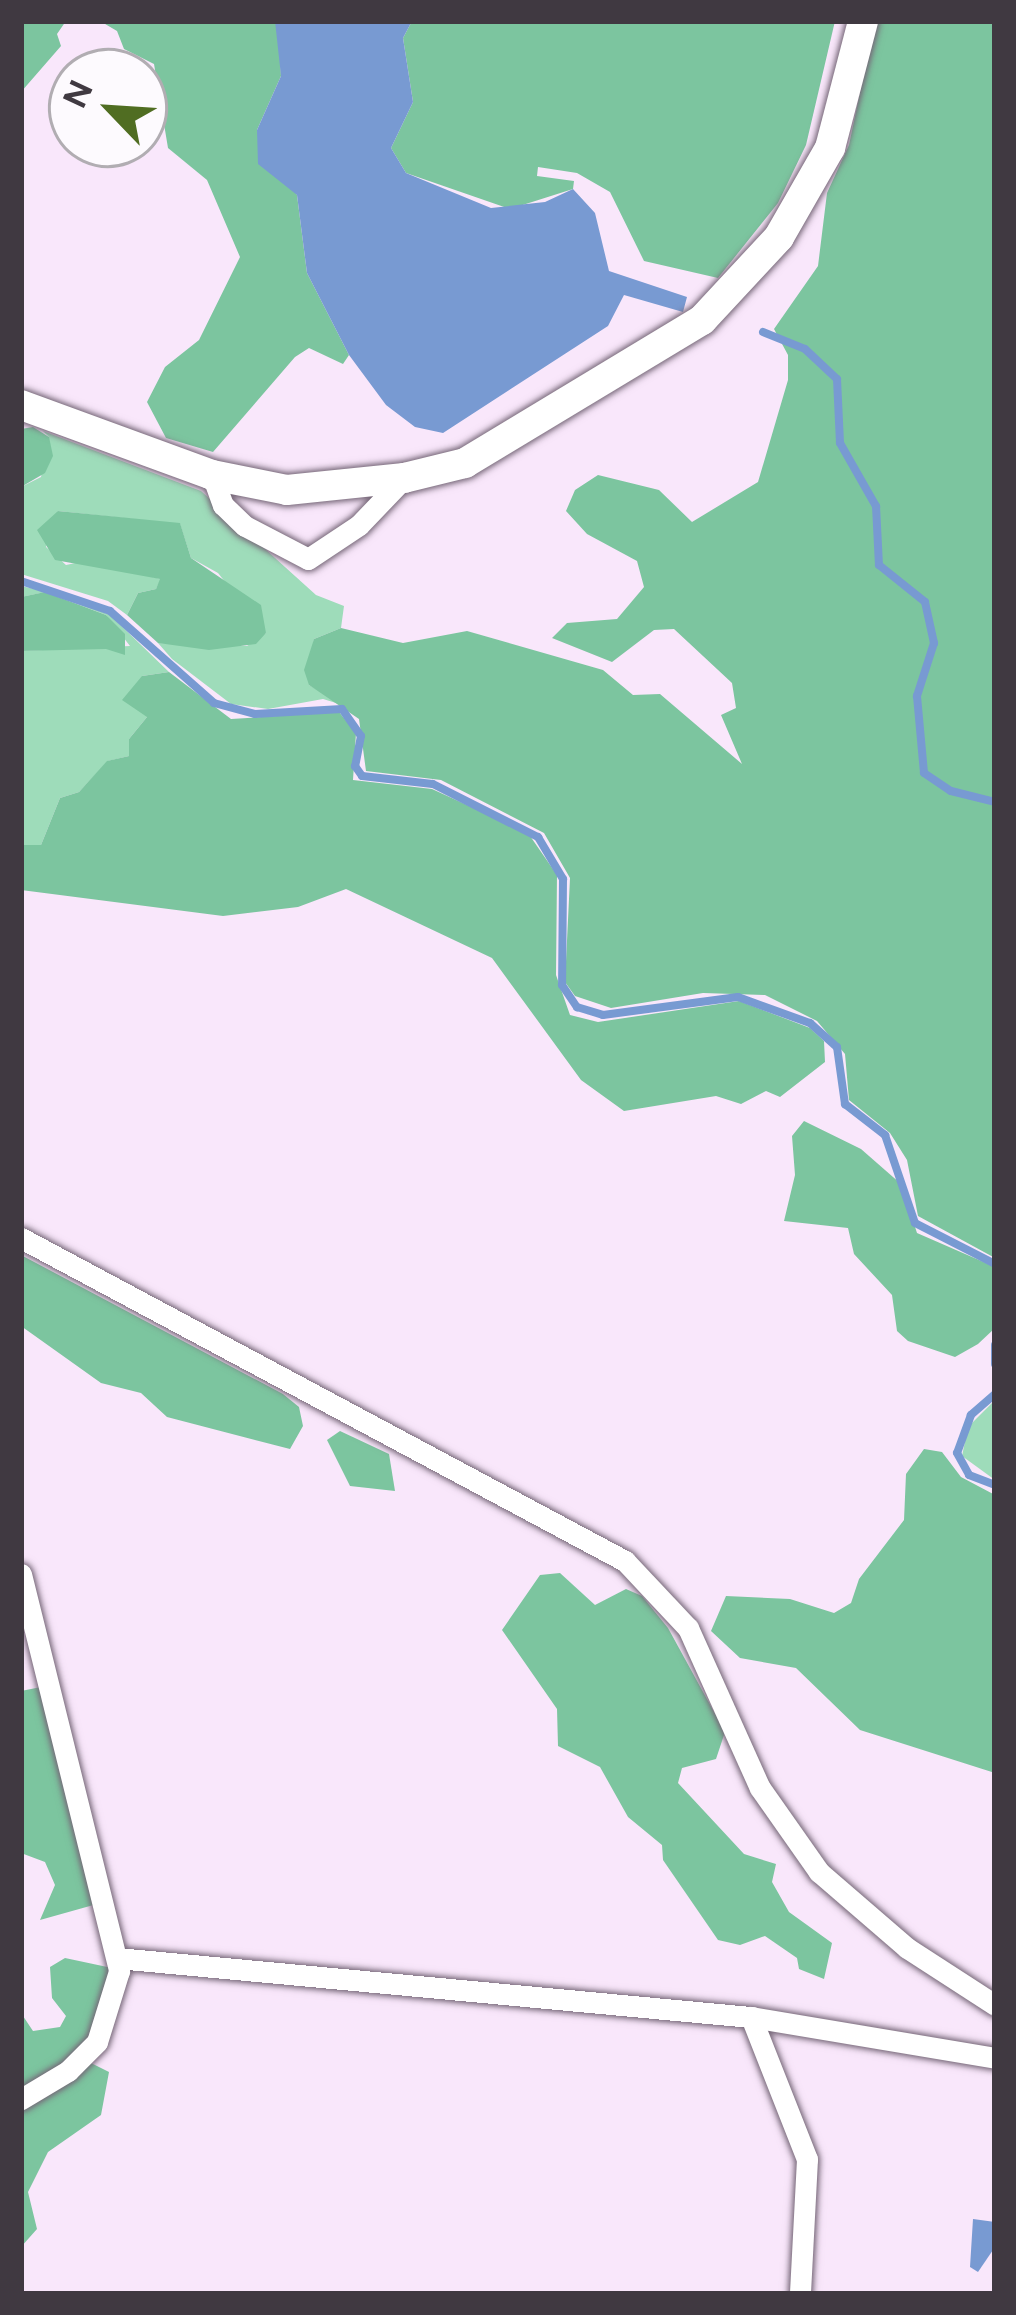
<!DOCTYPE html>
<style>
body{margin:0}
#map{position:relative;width:1016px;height:2315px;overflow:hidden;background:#f9e7fb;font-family:Figtree,sans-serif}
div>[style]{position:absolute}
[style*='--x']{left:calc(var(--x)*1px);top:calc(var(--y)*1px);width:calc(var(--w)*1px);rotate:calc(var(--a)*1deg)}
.green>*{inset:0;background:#9edcba}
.forest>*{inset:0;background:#7cc59f}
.water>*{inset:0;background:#789ad2}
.stream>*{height:8px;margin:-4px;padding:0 4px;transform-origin:4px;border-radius:4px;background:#789ad2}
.roads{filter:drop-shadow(0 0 3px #756677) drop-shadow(0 0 3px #756677)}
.street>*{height:21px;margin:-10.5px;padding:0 10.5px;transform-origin:10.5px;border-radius:10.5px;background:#fff}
.secondary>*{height:30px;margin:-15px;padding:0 15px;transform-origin:15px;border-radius:15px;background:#fff}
span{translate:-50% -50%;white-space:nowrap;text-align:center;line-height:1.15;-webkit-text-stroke:10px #fdfafe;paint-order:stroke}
.frame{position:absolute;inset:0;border:24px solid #403941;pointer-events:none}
.north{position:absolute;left:48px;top:48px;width:120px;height:120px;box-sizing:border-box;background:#fdfafe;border:3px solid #b1adb2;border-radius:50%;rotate:295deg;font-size:33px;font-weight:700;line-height:48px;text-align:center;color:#403941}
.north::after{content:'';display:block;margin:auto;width:42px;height:54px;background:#506d22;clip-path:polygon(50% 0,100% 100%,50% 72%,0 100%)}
</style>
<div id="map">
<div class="green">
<div style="clip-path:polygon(43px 431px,201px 491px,316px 595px,344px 606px,341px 628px,314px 639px,309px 685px,346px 706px,323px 699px,268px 709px,231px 704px,172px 659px,158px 643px,247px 646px,266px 633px,218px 573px,191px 558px,180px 524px,58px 511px,46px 547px,66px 565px,85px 561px,161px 579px,156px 589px,138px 593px,127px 615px,108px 601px,21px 574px,21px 487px,41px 477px,49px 437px)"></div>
<div style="clip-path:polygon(21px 586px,62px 595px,110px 615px,169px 672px,142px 676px,147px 717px,129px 739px,129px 756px,108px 761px,79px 792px,60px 798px,41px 845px,21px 845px,21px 651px,130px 646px,106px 615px,46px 592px,21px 597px)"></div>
<div style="clip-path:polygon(995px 1400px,995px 1480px,962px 1456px,968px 1427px)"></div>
</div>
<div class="forest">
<div style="clip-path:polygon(21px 21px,66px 21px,57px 34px,61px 46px,21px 92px)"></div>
<div style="clip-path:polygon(100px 21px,275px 21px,279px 33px,281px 76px,257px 130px,297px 195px,307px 273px,349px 355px,343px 364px,309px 348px,295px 357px,213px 452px,166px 438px,147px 402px,165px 367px,199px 340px,240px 257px,207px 180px,168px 148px,154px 64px,124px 49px,117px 31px)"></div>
<div style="clip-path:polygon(412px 21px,835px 21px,806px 145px,778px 203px,718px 278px,644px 261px,610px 192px,577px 173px,538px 167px,537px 176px,574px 181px,573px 189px,510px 209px,406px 173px,391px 148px,413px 102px,403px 38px)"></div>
<div style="clip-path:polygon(875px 21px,995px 21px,995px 1258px,918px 1216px,907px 1160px,890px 1133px,849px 1100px,845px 1054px,817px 1021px,765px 995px,703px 993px,611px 1008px,575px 996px,565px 982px,570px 878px,544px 833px,441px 780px,366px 771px,359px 719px,309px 685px,304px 670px,314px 639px,341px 628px,403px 643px,467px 631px,603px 670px,633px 695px,660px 694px,742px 764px,721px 715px,736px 708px,732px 683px,674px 629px,654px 630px,612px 662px,552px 638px,567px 623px,617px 619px,644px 587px,637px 561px,587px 534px,566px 511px,575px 490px,598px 475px,659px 490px,692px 522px,758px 482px,788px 380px,788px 355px,774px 329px,818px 266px,827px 193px,849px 145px)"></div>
<div style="clip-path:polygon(33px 427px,49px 437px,53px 456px,45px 473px,21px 487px,21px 429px)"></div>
<div style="clip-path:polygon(58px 511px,180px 523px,191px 558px,261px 605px,266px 633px,256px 644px,209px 650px,158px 643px,127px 615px,138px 593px,156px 589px,160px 579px,55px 560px,37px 530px)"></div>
<div style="clip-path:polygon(45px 592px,106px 615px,125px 634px,125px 655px,106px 649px,21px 651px,21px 597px)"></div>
<div style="clip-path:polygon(169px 672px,231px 719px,339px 712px,356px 733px,353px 780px,432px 789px,528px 833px,557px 875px,556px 975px,570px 1015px,598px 1022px,739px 1001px,810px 1028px,824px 1041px,825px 1062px,780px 1097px,766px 1091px,741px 1104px,716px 1096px,624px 1111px,581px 1080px,492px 958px,346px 889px,298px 907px,223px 916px,21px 890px,21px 845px,41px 845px,60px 798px,79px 792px,107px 761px,129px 756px,129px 739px,147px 717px,122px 700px,142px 676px)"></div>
<div style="clip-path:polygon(804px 1121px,861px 1149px,901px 1184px,917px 1233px,995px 1267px,995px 1328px,978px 1344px,955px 1357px,908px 1341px,897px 1331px,892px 1295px,854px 1254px,848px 1228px,784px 1221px,795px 1175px,792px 1136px)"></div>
<div style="clip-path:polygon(21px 1255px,283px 1394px,299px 1407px,303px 1426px,290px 1449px,167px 1417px,141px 1393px,101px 1383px,21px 1326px)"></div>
<div style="clip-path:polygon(340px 1431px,389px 1454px,395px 1491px,350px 1486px,327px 1440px)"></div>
<div style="clip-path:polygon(924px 1449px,942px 1452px,961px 1477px,995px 1495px,995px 1773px,860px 1730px,796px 1668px,740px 1658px,711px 1631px,726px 1596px,790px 1599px,834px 1613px,851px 1603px,859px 1579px,904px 1520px,906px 1474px)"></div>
<div style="clip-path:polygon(560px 1573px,595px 1605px,626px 1589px,642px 1596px,668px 1628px,725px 1732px,716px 1759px,682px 1768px,678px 1783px,744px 1854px,776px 1864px,772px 1882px,789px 1912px,832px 1943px,824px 1979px,799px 1969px,797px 1958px,765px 1936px,740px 1945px,718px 1940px,663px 1860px,662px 1845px,628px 1817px,600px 1767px,558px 1746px,557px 1709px,502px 1630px,540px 1575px)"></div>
<div style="clip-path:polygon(41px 1687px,97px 1904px,40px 1920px,55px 1885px,45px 1862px,21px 1853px,21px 1691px)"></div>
<div style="clip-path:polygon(65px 1958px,112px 1968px,85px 2048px,21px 2092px,21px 2013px,33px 2031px,60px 2027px,66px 2016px,52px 1998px,50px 1967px)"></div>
<div style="clip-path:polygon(91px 2063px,109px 2072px,101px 2115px,48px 2152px,28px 2192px,37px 2229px,21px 2247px,21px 2104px)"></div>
</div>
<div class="water">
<div style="clip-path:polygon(275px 21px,412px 21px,403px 38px,413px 102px,391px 148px,406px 173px,491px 208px,545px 202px,573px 189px,595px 213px,609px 271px,687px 297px,683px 312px,624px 295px,608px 326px,443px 433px,415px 427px,386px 405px,349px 355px,307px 273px,297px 195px,258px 164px,257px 130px,281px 76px)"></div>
<div style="clip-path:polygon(973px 2219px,995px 2222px,995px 2247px,978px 2272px,970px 2267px)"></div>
</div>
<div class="stream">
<div style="--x:763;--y:332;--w:45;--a:22"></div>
<div style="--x:805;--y:349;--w:44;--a:43.2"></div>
<div style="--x:837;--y:379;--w:64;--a:87.3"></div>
<div style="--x:840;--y:443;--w:73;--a:60.3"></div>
<div style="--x:876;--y:506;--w:59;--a:87.1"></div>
<div style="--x:879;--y:565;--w:59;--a:38.8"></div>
<div style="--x:925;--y:602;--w:42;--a:77.6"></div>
<div style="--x:934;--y:643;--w:56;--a:107.8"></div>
<div style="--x:917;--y:696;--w:77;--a:84.8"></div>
<div style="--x:924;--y:773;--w:32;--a:34"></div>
<div style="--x:951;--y:791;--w:45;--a:14"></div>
<div style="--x:21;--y:581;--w:94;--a:18.6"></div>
<div style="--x:110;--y:611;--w:139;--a:41.5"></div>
<div style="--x:214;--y:703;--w:42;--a:15"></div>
<div style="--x:255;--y:714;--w:87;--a:-3.3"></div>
<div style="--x:342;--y:709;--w:33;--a:55"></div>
<div style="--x:361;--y:736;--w:31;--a:101"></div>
<div style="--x:355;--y:766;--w:12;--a:55"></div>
<div style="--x:362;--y:776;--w:71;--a:6.4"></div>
<div style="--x:433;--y:784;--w:118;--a:26.8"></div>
<div style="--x:538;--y:837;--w:49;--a:59.2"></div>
<div style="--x:563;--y:879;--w:106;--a:90.5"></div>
<div style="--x:562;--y:985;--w:27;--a:56"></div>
<div style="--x:577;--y:1007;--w:27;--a:17"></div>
<div style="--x:603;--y:1015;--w:136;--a:-7.6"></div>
<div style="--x:738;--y:997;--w:77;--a:19.9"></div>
<div style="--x:810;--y:1023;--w:36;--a:42"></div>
<div style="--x:837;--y:1047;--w:58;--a:82"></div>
<div style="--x:845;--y:1104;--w:51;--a:37.8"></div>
<div style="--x:885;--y:1135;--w:93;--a:71.2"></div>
<div style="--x:915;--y:1223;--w:90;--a:27.1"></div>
<div style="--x:995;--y:1345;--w:19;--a:90"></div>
<div style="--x:995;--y:1394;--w:32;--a:139"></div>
<div style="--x:971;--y:1415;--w:40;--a:110.2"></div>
<div style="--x:957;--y:1453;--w:25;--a:61"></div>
<div style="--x:969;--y:1475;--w:28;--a:21"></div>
</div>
<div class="roads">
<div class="street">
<div style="--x:212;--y:475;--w:32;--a:70"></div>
<div style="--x:223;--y:505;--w:30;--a:44"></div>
<div style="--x:245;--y:526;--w:71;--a:27.6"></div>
<div style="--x:308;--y:559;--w:61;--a:-33.7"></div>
<div style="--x:359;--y:525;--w:65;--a:-46.2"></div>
<div style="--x:21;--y:1238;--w:685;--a:28.14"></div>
<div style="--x:625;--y:1561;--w:92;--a:46.8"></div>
<div style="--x:688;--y:1628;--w:175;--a:65.8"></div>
<div style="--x:760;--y:1788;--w:103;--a:54.9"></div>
<div style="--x:819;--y:1872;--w:116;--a:40.8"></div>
<div style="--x:907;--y:1948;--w:105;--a:32.9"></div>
<div style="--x:21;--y:1574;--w:409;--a:76.1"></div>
<div style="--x:119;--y:1971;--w:74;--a:107.2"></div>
<div style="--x:97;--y:2042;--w:41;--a:135"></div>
<div style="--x:68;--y:2071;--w:55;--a:149.2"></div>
<div style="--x:117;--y:1958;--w:637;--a:5.32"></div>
<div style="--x:751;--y:2017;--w:247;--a:9.5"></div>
<div style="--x:751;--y:2017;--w:153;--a:68.5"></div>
<div style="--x:807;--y:2159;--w:135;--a:93"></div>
</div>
<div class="secondary">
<div style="--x:21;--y:405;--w:203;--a:20.1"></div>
<div style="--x:212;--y:475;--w:76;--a:11.3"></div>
<div style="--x:287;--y:490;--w:118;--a:-5.9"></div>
<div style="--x:404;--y:478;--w:63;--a:-13.8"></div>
<div style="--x:465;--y:463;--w:277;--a:-31.1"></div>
<div style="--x:702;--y:320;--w:113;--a:-47.1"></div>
<div style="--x:779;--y:237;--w:103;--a:-60.2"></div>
<div style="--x:830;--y:148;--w:131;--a:-75.4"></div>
</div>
</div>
<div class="frame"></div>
<div class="north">N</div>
</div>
